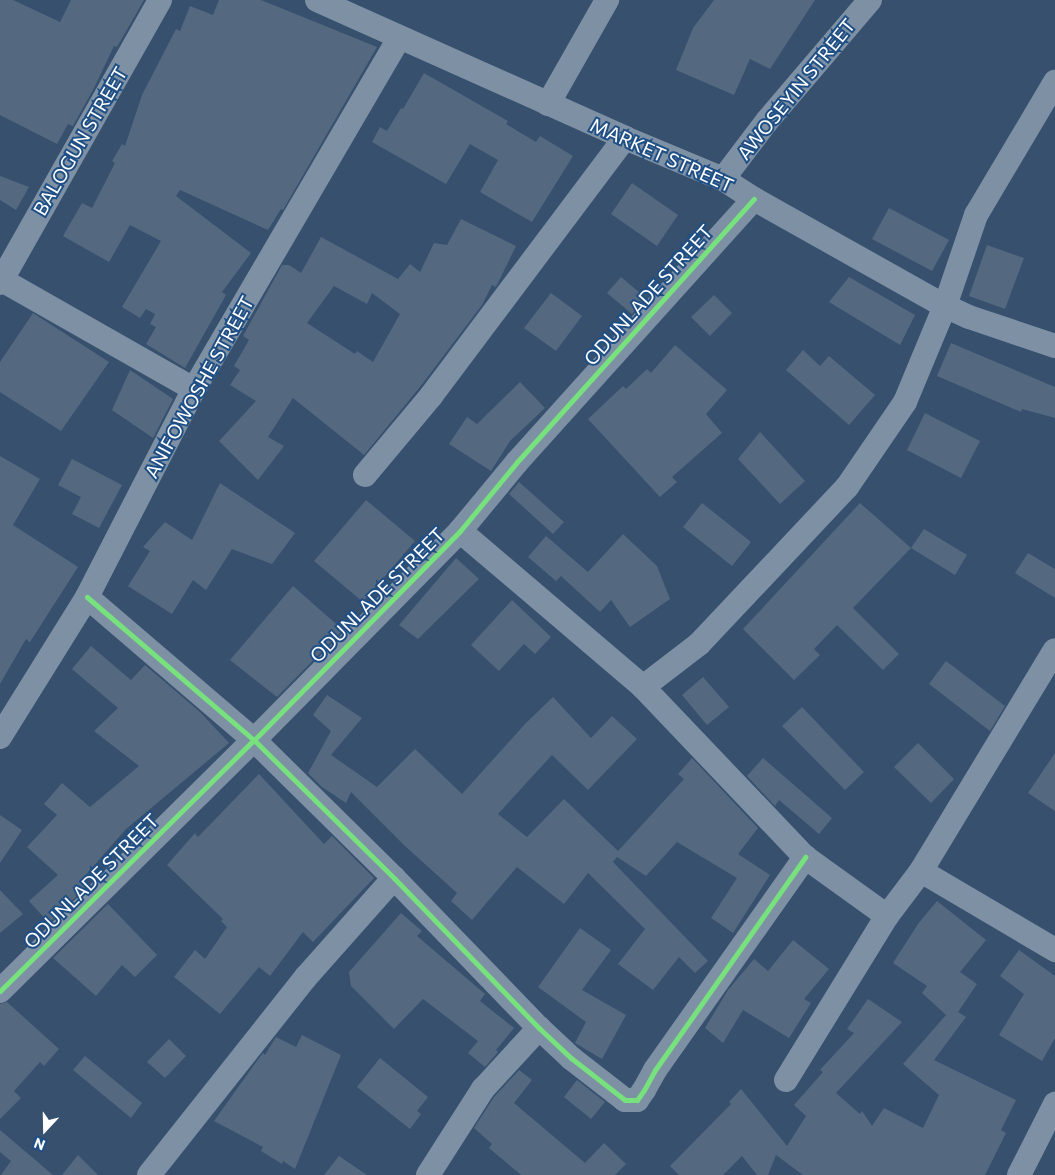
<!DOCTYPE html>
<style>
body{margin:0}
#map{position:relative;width:1055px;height:1175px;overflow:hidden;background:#36506e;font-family:Commissioner,sans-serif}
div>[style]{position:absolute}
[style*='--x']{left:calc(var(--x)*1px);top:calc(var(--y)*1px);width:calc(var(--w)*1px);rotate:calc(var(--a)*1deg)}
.building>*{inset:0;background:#546980}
.minor>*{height:24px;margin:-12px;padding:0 12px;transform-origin:12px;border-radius:12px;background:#7d90a4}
.cycleway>*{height:5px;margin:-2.5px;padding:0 2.5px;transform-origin:2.5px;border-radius:2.5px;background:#77e17e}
span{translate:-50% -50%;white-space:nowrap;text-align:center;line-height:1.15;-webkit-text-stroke:4px #1f4f85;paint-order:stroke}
.street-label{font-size:19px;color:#fff}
.north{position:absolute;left:20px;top:1105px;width:50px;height:50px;-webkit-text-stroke:4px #1f4f85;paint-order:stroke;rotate:201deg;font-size:14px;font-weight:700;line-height:20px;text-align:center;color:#fff}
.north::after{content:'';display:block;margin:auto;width:18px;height:22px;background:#fff;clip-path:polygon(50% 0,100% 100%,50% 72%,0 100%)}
</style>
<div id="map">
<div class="building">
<div style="clip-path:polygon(0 0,13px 0,60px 22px,71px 0,144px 0,117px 47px,114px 46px,94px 88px,73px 126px,68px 124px,57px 144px,0 115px)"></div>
<div style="clip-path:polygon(219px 0,261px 0,377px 47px,283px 210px,281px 209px,268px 230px,180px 190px,176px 196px,251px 253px,222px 292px,226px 295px,185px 368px,146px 344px,156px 327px,150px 324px,155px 314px,146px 309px,140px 318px,122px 307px,161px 241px,130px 225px,109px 262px,63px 236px,82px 203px,92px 208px,115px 163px,112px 161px,122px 144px,125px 146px,142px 95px,176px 29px,180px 31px,190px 6px,213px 15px)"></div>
<div style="clip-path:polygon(714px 0,815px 0,770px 69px,750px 59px,734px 95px,676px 70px,693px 28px)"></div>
<div style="clip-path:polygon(424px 73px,508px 121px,506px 124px,536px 142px,540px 136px,573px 156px,532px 222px,480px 192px,498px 160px,470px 144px,446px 184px,372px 142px,380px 127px,387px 131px,401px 108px,403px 109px)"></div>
<div style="clip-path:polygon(0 176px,29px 187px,16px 210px,0 200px)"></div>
<div style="clip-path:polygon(632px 183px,678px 215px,657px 246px,611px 214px)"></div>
<div style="clip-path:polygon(889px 208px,949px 240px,932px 271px,872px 239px)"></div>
<div style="clip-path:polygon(evenodd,461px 219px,516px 246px,496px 287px,492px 285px,482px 305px,420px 387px,364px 455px,293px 398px,268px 437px,284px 446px,258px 480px,219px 441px,256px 401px,230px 385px,240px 370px,234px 366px,249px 340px,243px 336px,282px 265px,289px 265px,301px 273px,321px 237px,398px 279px,410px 264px,420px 272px,434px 243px,447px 245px,461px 219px,334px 286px,367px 304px,372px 293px,400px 314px,373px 362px,357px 351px,355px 354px,307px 323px,334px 286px)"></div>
<div style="clip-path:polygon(987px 245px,1024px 258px,1005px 309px,969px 296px)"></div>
<div style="clip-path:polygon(621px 277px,646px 298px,632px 314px,607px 293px)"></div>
<div style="clip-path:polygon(849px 277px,915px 315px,900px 345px,829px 302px)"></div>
<div style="clip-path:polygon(551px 293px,582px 316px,556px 351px,524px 328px)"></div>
<div style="clip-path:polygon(714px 295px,732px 313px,710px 336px,691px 317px)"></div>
<div style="clip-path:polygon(33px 313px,109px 362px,61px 431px,0 392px,0 362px)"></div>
<div style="clip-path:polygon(951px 343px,1055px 387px,1055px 418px,1022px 409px,1021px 412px,937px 376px)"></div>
<div style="clip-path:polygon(675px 345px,727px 390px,706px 414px,722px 433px,672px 477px,677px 482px,660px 497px,588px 419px,623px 386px,626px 389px,647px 369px,651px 373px)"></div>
<div style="clip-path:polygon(803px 350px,820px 366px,829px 356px,875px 395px,849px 425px,786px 370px)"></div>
<div style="clip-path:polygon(130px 370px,173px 399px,153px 438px,112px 410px)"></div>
<div style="clip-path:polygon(520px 382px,545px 408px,510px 441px,491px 471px,449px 444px,467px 417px,477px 424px)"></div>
<div style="clip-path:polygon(925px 413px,980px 441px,961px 478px,907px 450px)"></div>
<div style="clip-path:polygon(760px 432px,805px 481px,780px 504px,738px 459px)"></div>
<div style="clip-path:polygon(0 456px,40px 479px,13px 525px,78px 567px,30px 642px,26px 639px,0 684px)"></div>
<div style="clip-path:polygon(72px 459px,122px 485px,99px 528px,72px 514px,81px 497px,58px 485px)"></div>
<div style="clip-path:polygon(519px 482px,564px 522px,553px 534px,509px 494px)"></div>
<div style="clip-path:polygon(220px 483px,295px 533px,272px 564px,232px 549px,206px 590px,193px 580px,172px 614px,128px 586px,150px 551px,143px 547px,165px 522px,192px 540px)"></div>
<div style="clip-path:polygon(366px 500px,415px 541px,363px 602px,314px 561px)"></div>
<div style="clip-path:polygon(702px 503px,751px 542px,732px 566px,683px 527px)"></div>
<div style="clip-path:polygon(860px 503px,911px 548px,853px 608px,899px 654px,883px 670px,837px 625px,814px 649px,820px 655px,794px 680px,743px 629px)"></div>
<div style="clip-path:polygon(924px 529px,967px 555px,955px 575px,911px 548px)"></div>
<div style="clip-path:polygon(623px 534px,657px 566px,670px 599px,630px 627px,611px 600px,600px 612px,561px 576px,556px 581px,528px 557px,546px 536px,588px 572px)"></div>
<div style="clip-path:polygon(1028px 553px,1055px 569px,1055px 598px,1015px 573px)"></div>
<div style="clip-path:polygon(456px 558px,479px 579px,418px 639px,399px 625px)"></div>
<div style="clip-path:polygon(293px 586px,343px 630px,277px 697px,230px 660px)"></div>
<div style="clip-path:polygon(512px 600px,551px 637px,535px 654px,524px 644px,499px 671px,471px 645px)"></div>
<div style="clip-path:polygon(91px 646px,131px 680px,145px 665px,200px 712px,229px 743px,126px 829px,83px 878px,89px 884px,49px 923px,29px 901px,58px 875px,27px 847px,57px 815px,44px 804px,62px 783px,90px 807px,139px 766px,94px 731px,118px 708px,72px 669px)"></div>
<div style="clip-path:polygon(946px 661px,1005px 706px,990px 731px,929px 684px)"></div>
<div style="clip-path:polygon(703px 677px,729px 707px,707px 725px,682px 695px)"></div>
<div style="clip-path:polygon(327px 695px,362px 718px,331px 755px,377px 787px,415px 749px,462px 794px,526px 723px,553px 697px,591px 738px,612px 716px,637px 739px,588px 790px,552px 755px,498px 814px,527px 837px,564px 799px,618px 851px,684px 779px,678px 774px,692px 758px,758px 828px,738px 854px,770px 875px,733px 933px,711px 918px,737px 878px,677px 842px,646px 876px,617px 857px,613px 862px,708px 961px,695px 973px,679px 957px,653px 990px,618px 964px,645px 929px,588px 873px,564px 904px,517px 867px,472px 920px,451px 901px,457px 893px,405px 846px,351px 792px,346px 803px,322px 787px,308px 773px,331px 731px,313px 715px)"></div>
<div style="clip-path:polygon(802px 707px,864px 772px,845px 790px,782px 726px)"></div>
<div style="clip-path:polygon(918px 743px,954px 779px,931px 803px,894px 767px)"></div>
<div style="clip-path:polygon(1055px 753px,1055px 811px,1028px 793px)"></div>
<div style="clip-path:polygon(763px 758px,832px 818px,819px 834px,779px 800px,775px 806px,747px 776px)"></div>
<div style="clip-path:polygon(259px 774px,324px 844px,332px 836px,374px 878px,313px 942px,303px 932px,270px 976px,259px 967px,220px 1014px,174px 977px,195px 950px,205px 959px,227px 927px,221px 921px,223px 919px,167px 865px,195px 833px,198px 837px)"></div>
<div style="clip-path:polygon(0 815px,22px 830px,0 863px)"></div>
<div style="clip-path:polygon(0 890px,23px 914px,0 933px)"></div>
<div style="clip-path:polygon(937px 901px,986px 940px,960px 972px,977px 984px,958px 1012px,966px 1017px,934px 1060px,1016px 1100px,1001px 1130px,1006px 1133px,985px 1175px,803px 1175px,776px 1155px,768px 1175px,757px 1175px,742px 1156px,723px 1175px,679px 1175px,670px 1166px,731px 1104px,729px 1102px,741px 1089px,787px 1146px,806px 1116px,794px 1105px,823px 1072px,820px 1070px,854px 1033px,847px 1029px,868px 999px,902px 1022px,836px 1093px,860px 1114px,862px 1111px,872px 1126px,884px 1108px,923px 1128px,939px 1095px,903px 1064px,946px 1015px,922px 993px,927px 986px,893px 963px,918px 924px)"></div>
<div style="clip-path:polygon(108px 904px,157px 955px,135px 977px,122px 965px,96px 996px,53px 958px)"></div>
<div style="clip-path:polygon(401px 913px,422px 931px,417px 936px,485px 994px,480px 1001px,514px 1028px,496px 1050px,498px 1052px,485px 1067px,468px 1053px,478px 1041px,423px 999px,394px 1029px,351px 986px,349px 972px)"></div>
<div style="clip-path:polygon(580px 928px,611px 950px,582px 990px,626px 1015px,602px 1059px,575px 1043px,586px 1022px,538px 987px)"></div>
<div style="clip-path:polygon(793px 940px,829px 969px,804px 999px,811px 1003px,789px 1038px,743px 1010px,723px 1043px,705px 1028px,728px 990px,754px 959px,768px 971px)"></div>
<div style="clip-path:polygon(1019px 950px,1055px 976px,1055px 1038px,1042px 1061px,999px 1035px,1024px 994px,1000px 976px)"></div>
<div style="clip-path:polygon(7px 1002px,59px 1049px,44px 1066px,40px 1062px,14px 1091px,21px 1098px,0 1119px,0 1004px)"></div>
<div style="clip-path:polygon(302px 1035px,341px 1055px,295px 1169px,283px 1161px,282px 1164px,261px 1151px,263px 1147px,214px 1121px,259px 1058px,263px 1053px,265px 1055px,276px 1037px,296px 1047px)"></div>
<div style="clip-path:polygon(169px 1039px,186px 1056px,165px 1078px,147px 1062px)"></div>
<div style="clip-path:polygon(85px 1056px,142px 1103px,131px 1118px,73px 1070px)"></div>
<div style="clip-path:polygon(380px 1058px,428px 1097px,417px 1111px,421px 1114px,410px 1129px,357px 1087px)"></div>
<div style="clip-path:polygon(519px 1070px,532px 1080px,514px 1103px,585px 1163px,604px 1143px,626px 1164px,615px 1175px,521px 1175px,489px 1148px,492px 1144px,474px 1128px,494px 1097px)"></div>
<div style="clip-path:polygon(577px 1080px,605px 1102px,591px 1119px,564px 1097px)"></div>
<div style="clip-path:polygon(0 1130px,53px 1175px,1px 1175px,11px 1161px,0 1152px)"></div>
<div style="clip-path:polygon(78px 1155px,98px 1175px,62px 1175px)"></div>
<div style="clip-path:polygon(339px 1156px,367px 1175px,324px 1175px)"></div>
</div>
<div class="minor">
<div style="--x:317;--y:0;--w:338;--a:24.1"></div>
<div style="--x:625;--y:138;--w:106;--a:22.7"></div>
<div style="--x:723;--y:179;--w:37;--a:33"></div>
<div style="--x:754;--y:199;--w:219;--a:29.3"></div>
<div style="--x:945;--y:306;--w:26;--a:25"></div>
<div style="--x:969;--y:317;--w:91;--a:18.6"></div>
<div style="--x:548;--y:104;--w:120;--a:-60.4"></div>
<div style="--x:723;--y:179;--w:73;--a:-52.8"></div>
<div style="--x:767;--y:121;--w:159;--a:-49.6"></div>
<div style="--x:0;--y:279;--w:223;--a:29.6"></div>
<div style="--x:0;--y:283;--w:325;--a:-60.5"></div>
<div style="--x:365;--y:475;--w:103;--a:-50.1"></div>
<div style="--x:431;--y:396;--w:323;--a:-53.1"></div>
<div style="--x:460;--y:531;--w:240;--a:40.4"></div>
<div style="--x:643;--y:687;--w:235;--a:46.4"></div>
<div style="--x:805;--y:857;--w:101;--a:35.7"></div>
<div style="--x:87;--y:597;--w:220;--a:40.6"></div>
<div style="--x:254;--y:740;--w:197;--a:44.6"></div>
<div style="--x:394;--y:878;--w:209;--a:46"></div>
<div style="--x:539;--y:1028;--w:44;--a:43.2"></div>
<div style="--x:571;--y:1058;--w:68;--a:37.9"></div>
<div style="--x:625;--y:1100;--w:12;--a:0"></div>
<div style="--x:637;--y:1100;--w:12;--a:-55"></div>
<div style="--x:644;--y:1090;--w:23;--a:-61"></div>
<div style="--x:655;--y:1070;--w:261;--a:-54.8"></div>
<div style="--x:643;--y:687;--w:71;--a:-37.5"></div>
<div style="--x:699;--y:644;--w:216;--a:-46.7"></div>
<div style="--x:847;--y:487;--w:103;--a:-55.7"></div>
<div style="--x:905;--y:402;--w:104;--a:-67.4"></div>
<div style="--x:945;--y:306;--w:96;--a:-71.2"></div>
<div style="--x:976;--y:215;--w:155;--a:-59.3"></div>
<div style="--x:0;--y:737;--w:165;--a:-58.1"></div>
<div style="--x:87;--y:597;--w:234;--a:-62.8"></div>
<div style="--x:194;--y:389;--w:406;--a:-59.7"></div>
<div style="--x:921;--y:871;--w:156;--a:30.5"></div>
<div style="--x:0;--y:991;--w:357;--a:-44.7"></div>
<div style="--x:254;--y:740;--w:293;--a:-45.4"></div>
<div style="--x:460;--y:531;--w:89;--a:-50.4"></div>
<div style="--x:517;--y:462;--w:354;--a:-48"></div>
<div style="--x:786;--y:1080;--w:193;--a:-58.4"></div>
<div style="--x:887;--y:916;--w:56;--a:-52.9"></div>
<div style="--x:921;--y:871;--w:258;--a:-58.8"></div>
<div style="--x:149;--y:1175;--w:253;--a:-51.6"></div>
<div style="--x:306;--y:977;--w:132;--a:-48.4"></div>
<div style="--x:428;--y:1175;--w:102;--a:-57.4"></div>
<div style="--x:483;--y:1089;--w:83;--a:-47.4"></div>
<div style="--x:1019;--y:1175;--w:80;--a:-63.1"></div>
</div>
<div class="cycleway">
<div style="--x:87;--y:597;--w:220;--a:40.6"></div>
<div style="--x:254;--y:740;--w:197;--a:44.6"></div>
<div style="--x:394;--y:878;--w:209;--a:46"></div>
<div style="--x:539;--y:1028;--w:44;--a:43.2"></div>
<div style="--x:571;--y:1058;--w:68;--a:37.9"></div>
<div style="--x:625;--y:1100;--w:12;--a:0"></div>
<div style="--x:637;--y:1100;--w:12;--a:-55"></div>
<div style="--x:644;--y:1090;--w:23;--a:-61"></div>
<div style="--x:655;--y:1070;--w:261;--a:-54.8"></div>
<div style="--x:0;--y:991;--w:357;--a:-44.7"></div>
<div style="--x:254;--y:740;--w:293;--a:-45.4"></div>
<div style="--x:460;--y:531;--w:89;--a:-50.4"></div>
<div style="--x:517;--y:462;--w:354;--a:-48"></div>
</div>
<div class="street-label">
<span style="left:796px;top:89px;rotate:-51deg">AWOSEYIN STREET</span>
<span style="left:80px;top:141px;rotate:-60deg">BALOGUN STREET</span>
<span style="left:662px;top:155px;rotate:24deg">MARKET STREET</span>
<span style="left:648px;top:295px;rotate:-48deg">ODUNLADE STREET</span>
<span style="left:199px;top:387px;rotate:-61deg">ANIFOWOSHE STREET</span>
<span style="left:377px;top:595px;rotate:-45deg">ODUNLADE STREET</span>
<span style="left:91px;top:881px;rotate:-45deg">ODUNLADE STREET</span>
</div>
<div class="north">N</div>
</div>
